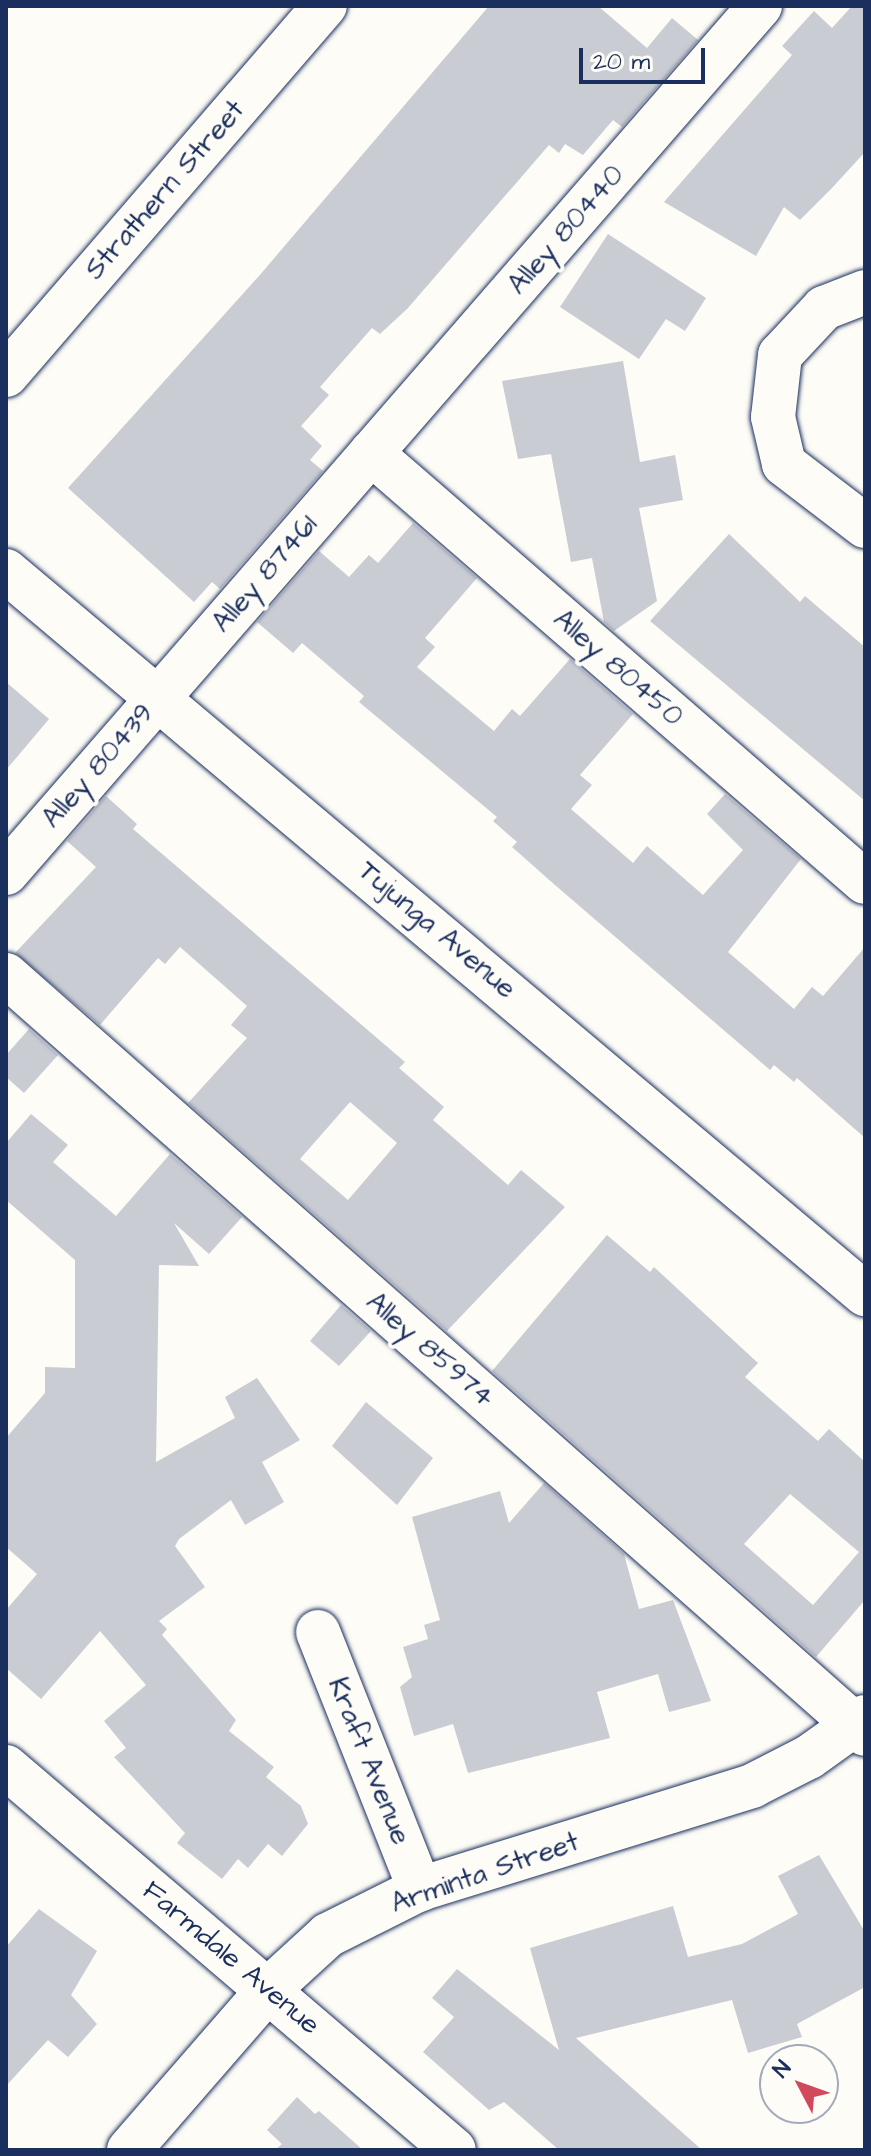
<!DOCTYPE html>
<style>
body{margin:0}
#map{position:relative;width:871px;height:2156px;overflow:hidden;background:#fdfcf7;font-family:"Architects Daughter",sans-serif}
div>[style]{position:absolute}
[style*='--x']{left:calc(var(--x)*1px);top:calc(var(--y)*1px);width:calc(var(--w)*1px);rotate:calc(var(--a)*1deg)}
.building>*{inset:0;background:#c9ccd3}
.roads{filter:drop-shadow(0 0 2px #1b2f5e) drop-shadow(0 0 2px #1b2f5e)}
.minor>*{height:44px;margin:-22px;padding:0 22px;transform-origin:22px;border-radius:22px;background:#fdfcf7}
.major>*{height:44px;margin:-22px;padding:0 22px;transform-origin:22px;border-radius:22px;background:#fdfcf7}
span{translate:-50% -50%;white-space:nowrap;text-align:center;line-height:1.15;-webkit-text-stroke:8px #fdfcf7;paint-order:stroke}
.street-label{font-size:28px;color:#1b2f5e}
.frame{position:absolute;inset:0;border:8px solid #1b2f5e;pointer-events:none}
.north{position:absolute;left:759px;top:2044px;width:80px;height:80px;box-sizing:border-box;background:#fdfcf7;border:2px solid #a3aaba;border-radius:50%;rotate:311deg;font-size:22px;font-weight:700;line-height:32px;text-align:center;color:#1b2f5e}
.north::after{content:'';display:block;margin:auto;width:28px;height:36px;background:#d1495b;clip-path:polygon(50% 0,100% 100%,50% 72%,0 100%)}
.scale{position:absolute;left:579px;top:48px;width:126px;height:36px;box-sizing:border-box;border:4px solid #1b2f5e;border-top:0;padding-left:10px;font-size:24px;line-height:28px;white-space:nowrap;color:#1b2f5e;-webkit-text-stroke:6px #fdfcf7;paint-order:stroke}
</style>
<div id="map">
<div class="building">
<div style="clip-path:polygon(489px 6px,598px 6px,647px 48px,672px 18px,698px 40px,622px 127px,613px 120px,583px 155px,565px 144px,559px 153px,549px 145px,408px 308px,380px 334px,372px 328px,320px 387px,329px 395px,301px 426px,322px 446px,310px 460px,323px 471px,220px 589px,212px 582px,194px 602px,68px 488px,259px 276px)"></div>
<div style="clip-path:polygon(852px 6px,865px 6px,865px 152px,832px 188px,800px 220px,784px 207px,756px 256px,664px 202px,792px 55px,782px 46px,814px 11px,832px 28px)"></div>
<div style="clip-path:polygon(608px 234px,706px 298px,685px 331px,666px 319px,639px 359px,560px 307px)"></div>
<div style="clip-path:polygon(623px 361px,640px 462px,675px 455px,683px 500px,639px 508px,657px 601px,614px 631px,604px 622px,592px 558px,571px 562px,551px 454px,518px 459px,502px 381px)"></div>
<div style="clip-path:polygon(413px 523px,477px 578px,425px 638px,435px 647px,417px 667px,494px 731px,512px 709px,520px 716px,570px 659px,633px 714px,580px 775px,592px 785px,571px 809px,633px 863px,647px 846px,703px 895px,743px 850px,707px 814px,725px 794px,801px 859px,728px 952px,794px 1009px,812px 987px,823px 996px,865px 947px,865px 1138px,797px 1078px,794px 1082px,774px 1065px,770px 1070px,555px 885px,512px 847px,517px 842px,493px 821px,497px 817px,359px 702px,364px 696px,302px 643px,293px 653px,257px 622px,319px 551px,349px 577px,369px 555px,378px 563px)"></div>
<div style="clip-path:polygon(729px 534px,800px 602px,805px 596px,865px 647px,865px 801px,650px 621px)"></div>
<div style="clip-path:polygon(6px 682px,49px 719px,6px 770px)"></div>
<div style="clip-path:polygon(evenodd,106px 796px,137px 824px,133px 829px,405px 1062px,399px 1068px,444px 1107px,433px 1120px,508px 1185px,521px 1170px,565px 1207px,447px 1331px,188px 1103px,247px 1038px,231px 1025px,247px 1006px,180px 947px,165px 964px,158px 958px,100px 1025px,15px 953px,96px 867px,67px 841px,106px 796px,350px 1102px,397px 1143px,348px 1200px,300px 1159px,350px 1102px)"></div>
<div style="clip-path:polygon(29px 1029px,58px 1055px,24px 1093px,6px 1077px,6px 1055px)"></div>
<div style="clip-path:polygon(31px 1114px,68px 1145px,53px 1162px,116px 1216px,170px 1154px,242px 1217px,209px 1254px,174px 1223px,199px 1266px,159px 1265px,156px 1462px,235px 1418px,225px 1397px,257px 1378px,300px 1440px,262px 1462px,284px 1502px,245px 1525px,231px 1500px,179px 1539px,175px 1546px,205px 1587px,159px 1621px,167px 1629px,162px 1635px,236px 1720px,229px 1731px,274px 1767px,266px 1777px,301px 1806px,308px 1824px,282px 1856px,268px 1844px,248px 1868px,238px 1859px,222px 1879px,177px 1843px,185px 1833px,114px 1757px,126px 1748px,104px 1721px,146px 1685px,100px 1631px,41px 1699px,6px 1668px,6px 1610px,37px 1574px,6px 1547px,6px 1438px,45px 1393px,45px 1367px,75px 1368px,75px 1260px,6px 1200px,6px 1143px)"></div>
<div style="clip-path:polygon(evenodd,607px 1235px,650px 1272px,654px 1267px,758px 1363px,745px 1377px,818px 1441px,829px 1429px,865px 1462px,865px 1600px,816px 1657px,492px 1371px,607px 1235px,790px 1494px,859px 1552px,813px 1605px,744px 1544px,790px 1494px)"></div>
<div style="clip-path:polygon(341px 1305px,371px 1331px,339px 1366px,310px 1341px)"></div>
<div style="clip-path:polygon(366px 1402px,433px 1458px,397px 1505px,332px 1446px)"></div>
<div style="clip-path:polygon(544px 1483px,624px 1554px,639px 1609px,673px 1600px,711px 1701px,669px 1712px,658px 1674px,597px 1692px,610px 1738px,468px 1773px,453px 1724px,414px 1736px,400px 1687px,412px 1677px,403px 1647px,428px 1639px,424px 1625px,440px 1620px,412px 1517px,500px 1491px,509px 1523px)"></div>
<div style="clip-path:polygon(819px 1855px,865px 1932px,865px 1987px,797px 2024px,802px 2037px,748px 2053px,732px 2000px,576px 2038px,702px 2150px,559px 2150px,504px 2102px,489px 2110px,423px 2052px,454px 2017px,432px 1998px,457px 1969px,559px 2050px,530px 1948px,673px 1906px,688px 1957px,742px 1944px,798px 1914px,778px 1876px)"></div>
<div style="clip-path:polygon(39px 1909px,97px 1951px,71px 1995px,97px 2024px,68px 2057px,48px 2040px,6px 2086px,6px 1947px)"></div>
<div style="clip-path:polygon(297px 2097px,315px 2114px,319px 2111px,363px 2150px,275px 2150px,282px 2144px,267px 2130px)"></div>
</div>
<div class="roads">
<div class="minor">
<div style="--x:865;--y:292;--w:44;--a:158.7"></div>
<div style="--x:824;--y:308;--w:64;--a:133.1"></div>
<div style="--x:780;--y:355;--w:62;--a:96.4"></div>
<div style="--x:773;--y:417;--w:48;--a:76.8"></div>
<div style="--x:784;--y:464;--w:102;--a:37.4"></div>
<div style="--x:371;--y:453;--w:654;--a:40.97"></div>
<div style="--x:6;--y:571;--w:1123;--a:40.09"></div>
<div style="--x:6;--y:873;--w:1149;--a:-48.99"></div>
<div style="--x:6;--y:975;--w:1146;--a:41.46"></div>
<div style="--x:318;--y:1632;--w:277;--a:68.4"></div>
<div style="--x:6;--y:1767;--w:589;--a:40.53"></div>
<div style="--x:129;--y:2150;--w:213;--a:-49"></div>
<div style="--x:269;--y:1989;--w:80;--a:-42.5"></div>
<div style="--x:328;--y:1935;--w:103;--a:-26.6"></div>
<div style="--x:420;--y:1889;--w:348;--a:-17.2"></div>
<div style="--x:752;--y:1786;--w:64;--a:-27"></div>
<div style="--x:809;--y:1757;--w:69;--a:-35.5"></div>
</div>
<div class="major">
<div style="--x:6;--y:375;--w:488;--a:-49.2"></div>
</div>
</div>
<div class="street-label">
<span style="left:165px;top:190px;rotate:-49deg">Strathern Street</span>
<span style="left:566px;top:230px;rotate:-49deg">Alley 80440</span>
<span style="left:265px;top:574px;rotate:-49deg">Alley 87461</span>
<span style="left:618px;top:668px;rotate:41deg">Alley 80450</span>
<span style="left:98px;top:766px;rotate:-49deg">Alley 80439</span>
<span style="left:437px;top:930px;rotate:40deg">Tujunga Avenue</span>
<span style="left:430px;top:1350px;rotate:41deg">Alley 85974</span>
<span style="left:369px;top:1761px;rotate:68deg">Kraft Avenue</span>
<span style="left:485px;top:1873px;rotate:-19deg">Arminta Street</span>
<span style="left:231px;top:1958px;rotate:40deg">Farmdale Avenue</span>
</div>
<div class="frame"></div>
<div class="north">N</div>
<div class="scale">20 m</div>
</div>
